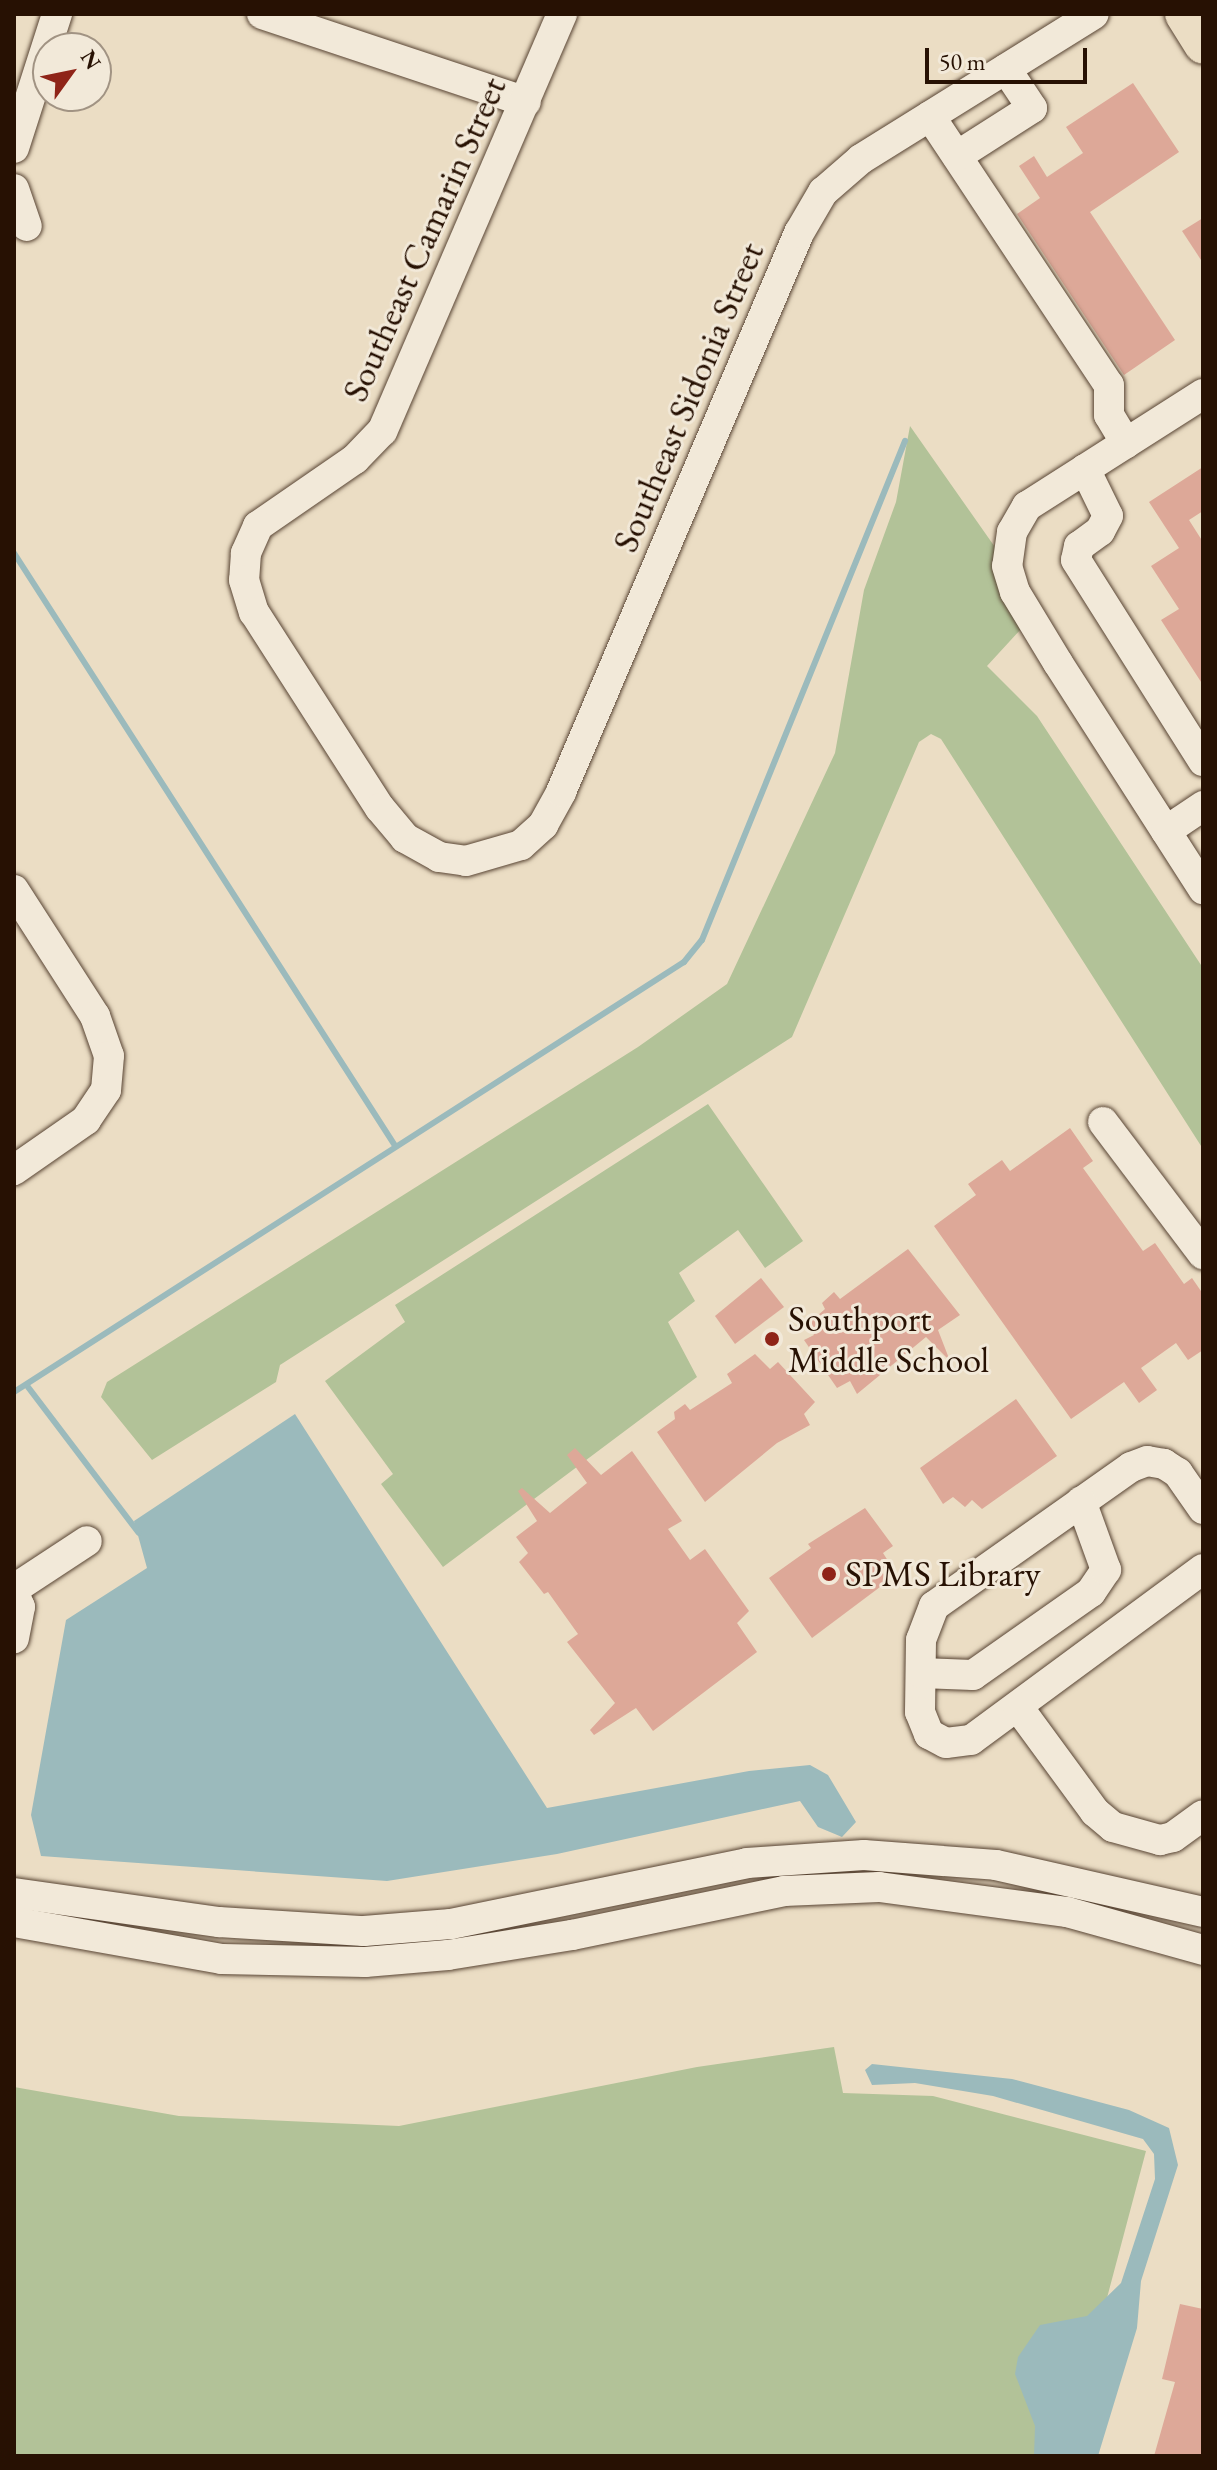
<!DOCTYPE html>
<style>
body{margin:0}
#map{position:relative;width:1217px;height:2470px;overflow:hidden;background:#ebddc4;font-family:"EB Garamond",serif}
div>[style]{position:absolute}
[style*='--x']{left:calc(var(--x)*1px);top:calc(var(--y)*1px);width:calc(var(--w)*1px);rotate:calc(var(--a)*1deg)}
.green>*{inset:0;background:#b2c298}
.water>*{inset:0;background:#9bbabc}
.stream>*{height:6px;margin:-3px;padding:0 3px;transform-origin:3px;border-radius:3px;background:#9bbabc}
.building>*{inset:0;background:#dda898}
.roads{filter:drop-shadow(0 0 2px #584433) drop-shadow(0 0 2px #584433)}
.minor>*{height:30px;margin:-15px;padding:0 15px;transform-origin:15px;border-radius:15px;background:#f2e9d9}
.major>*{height:38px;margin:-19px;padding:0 19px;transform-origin:19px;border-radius:19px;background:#ebddc4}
.dots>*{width:22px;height:22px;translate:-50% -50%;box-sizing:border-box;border:4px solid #f2e9d9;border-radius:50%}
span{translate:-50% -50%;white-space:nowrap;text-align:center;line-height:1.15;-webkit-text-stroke:6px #f2e9d9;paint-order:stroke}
.street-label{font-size:36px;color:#271103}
.poi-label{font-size:36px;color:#271103}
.left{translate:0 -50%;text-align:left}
.frame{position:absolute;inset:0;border:16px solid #271103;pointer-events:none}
.north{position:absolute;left:32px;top:32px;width:80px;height:80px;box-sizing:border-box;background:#f2e9d9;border:2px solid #a19383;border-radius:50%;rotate:57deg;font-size:22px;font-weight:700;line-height:32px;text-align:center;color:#271103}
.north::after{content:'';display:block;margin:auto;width:28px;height:36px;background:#8f2418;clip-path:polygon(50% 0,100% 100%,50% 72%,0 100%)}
.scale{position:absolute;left:925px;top:48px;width:162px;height:36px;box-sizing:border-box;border:4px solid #271103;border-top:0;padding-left:10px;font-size:24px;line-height:28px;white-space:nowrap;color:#271103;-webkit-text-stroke:6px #f2e9d9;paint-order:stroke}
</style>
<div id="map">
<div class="green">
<div style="clip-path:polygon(910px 426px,997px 550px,1022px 628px,987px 666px,1037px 716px,1203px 968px,1203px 1149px,941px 739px,931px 734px,919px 742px,792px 1037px,280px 1365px,276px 1382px,152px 1460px,101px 1397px,107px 1382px,638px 1047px,727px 984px,835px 753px,864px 590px,896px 502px)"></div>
<div style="clip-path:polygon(708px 1104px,803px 1241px,765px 1268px,738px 1230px,679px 1273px,695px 1301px,668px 1322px,697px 1377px,443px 1567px,381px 1484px,393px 1474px,325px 1381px,405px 1322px,395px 1305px)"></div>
<div style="clip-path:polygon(834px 2047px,843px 2093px,933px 2096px,1146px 2151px,1065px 2456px,14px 2456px,14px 2087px,179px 2116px,399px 2126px,697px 2067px)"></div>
</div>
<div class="water">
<div style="clip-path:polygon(295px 1414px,547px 1808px,749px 1771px,810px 1765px,828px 1775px,856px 1822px,842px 1837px,818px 1827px,800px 1801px,557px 1854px,387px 1881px,41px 1856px,31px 1815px,66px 1620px,147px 1568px,134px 1521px)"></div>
<div style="clip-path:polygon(872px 2064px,1012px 2079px,1129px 2110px,1169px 2128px,1178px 2165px,1141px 2281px,1137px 2328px,1098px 2456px,1034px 2456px,1035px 2426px,1015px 2374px,1018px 2357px,1040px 2325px,1087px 2316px,1121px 2283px,1155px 2179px,1154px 2154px,1143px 2139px,993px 2096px,915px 2083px,872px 2085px,865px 2070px)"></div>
</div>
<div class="stream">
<div style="--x:14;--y:553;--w:703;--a:57.26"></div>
<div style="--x:28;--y:1387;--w:183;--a:52.8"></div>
<div style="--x:14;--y:1392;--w:796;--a:-32.69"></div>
<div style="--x:684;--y:962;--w:28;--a:-51"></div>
<div style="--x:702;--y:940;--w:539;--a:-67.86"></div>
</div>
<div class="building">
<div style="clip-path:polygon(1133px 83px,1179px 152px,1090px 212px,1175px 340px,1124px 375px,1017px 214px,1040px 198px,1019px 166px,1034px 156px,1047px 177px,1083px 153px,1066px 127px)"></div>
<div style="clip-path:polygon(1203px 218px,1203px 263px,1182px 231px)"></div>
<div style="clip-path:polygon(1203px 467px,1203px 511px,1189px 520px,1203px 542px,1203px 685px,1161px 620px,1179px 609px,1151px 566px,1179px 548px,1149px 502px)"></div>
<div style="clip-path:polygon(1070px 1128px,1093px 1161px,1083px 1168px,1143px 1251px,1155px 1243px,1184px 1284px,1192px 1278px,1203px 1294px,1203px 1350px,1188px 1360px,1176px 1343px,1141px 1368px,1157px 1390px,1139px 1403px,1124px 1382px,1071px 1419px,934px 1226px,976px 1195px,968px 1184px,1002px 1160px,1010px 1171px)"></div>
<div style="clip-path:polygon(908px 1249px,960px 1315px,938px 1330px,950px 1361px,926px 1337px,857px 1394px,850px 1381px,837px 1388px,804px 1340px,814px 1335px,808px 1324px,825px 1309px,822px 1303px,834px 1292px,840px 1299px)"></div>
<div style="clip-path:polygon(761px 1278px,784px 1307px,735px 1344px,715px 1316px)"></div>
<div style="clip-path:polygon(755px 1354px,770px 1369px,778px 1362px,815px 1402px,804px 1414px,810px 1425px,777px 1443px,705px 1502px,657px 1432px,675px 1419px,674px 1412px,685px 1404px,690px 1410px,732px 1383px,727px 1374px)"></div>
<div style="clip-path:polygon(1016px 1399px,1057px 1456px,982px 1509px,972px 1500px,965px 1507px,953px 1497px,943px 1504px,920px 1468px)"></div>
<div style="clip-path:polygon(575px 1448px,601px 1475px,632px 1451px,682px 1521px,668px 1529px,690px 1560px,705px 1549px,749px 1611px,737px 1623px,757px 1652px,653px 1731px,636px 1708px,594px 1735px,590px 1730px,615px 1703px,567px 1642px,578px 1634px,548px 1592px,544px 1594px,519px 1562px,528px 1553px,516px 1537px,537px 1521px,518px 1491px,522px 1488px,550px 1513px,587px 1483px,567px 1455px)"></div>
<div style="clip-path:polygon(865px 1508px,893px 1546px,883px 1553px,890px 1564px,881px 1570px,888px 1581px,812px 1638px,769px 1578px,811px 1548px,808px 1544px)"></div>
<div style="clip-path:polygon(1180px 2304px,1203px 2309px,1203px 2456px,1154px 2456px,1175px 2382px,1162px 2379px)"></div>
</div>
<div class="roads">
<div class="minor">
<div style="--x:262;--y:14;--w:278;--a:18.4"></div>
<div style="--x:562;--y:14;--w:454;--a:113.3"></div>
<div style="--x:382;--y:431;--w:39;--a:134"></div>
<div style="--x:355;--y:459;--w:118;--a:145.4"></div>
<div style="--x:258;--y:526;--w:30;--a:114"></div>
<div style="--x:246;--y:553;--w:27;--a:94"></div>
<div style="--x:244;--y:580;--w:34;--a:73"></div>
<div style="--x:254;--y:612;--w:233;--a:57.3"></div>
<div style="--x:380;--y:808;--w:39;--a:50"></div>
<div style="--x:405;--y:838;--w:39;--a:29"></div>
<div style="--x:439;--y:857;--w:27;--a:8"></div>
<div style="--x:466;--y:861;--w:57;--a:-16.2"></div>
<div style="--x:521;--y:845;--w:30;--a:-42"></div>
<div style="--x:543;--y:825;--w:38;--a:-61"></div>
<div style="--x:561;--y:792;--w:608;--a:-66.94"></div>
<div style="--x:799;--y:233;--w:48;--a:-59.7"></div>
<div style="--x:823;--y:192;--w:50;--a:-41"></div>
<div style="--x:861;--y:159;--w:274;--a:-31.9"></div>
<div style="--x:930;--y:116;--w:323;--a:56.4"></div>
<div style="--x:1109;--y:385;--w:30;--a:90"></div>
<div style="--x:1109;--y:415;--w:33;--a:59"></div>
<div style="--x:14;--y:148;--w:141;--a:-72.2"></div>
<div style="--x:957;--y:156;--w:89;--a:-32.6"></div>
<div style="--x:1032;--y:108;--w:47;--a:-123.7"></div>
<div style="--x:14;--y:189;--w:39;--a:71"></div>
<div style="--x:1203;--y:394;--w:209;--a:147.5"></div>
<div style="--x:1027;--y:506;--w:30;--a:120"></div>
<div style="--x:1012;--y:532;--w:34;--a:98"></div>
<div style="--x:1007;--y:566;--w:27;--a:73"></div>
<div style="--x:1015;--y:592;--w:83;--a:58.8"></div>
<div style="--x:1058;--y:663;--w:269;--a:57.3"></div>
<div style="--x:1085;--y:469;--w:52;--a:63.9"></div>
<div style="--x:1108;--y:516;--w:17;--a:118"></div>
<div style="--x:1100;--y:531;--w:26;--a:144"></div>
<div style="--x:1079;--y:546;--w:14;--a:102"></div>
<div style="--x:1076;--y:560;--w:238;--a:57.7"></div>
<div style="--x:1166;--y:831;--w:45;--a:-34"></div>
<div style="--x:14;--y:890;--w:150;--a:57.3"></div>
<div style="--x:95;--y:1016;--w:42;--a:70.7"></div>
<div style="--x:109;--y:1056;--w:34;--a:95"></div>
<div style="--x:106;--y:1090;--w:36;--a:124"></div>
<div style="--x:86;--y:1120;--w:88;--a:145.2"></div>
<div style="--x:1103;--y:1122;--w:166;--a:52.9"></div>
<div style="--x:1203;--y:1509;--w:44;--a:-124.8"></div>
<div style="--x:1178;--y:1473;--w:17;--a:-147"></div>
<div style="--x:1164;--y:1464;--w:17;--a:-170"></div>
<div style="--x:1147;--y:1461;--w:17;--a:159"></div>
<div style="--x:1131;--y:1467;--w:241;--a:144.8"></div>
<div style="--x:934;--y:1606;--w:36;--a:111"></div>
<div style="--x:921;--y:1640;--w:72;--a:90.8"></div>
<div style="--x:920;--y:1712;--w:24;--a:68"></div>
<div style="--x:929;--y:1734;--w:19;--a:28"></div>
<div style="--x:946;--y:1743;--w:25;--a:-7"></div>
<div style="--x:971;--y:1740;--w:288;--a:-36.4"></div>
<div style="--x:14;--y:1589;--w:87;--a:-33.3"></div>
<div style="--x:14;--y:1593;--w:15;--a:67"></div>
<div style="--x:20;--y:1607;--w:32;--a:101"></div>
<div style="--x:921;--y:1673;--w:52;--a:2.2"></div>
<div style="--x:973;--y:1675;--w:144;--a:-35.1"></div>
<div style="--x:1091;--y:1592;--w:27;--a:-56"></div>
<div style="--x:1106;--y:1570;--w:73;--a:-109.9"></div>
<div style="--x:1018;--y:1707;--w:130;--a:53.7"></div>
<div style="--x:1095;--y:1812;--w:23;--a:40"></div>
<div style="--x:1113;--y:1827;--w:49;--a:15.5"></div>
<div style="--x:1160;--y:1840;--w:13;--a:-13"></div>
<div style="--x:1173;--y:1837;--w:37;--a:-36"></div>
<div style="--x:14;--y:1893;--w:207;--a:8.1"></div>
<div style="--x:219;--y:1922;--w:145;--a:3.6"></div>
<div style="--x:364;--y:1931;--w:87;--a:-4.6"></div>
<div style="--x:451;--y:1924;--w:302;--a:-11.6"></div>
<div style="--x:747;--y:1863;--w:117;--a:-3.9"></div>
<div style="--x:864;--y:1855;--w:132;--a:4.3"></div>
<div style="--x:996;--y:1865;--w:212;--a:12.8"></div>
<div style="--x:14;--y:1922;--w:211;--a:10.1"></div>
<div style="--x:222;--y:1959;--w:143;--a:1.2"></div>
<div style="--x:365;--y:1962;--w:83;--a:-4.8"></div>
<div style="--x:448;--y:1955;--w:126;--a:-9.2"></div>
<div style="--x:572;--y:1935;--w:217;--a:-11.7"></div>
<div style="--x:784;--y:1891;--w:95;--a:-2.4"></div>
<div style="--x:879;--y:1887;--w:190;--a:7.6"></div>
<div style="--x:1067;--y:1912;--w:141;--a:15.6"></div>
</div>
<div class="major">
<div style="--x:1184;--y:14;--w:36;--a:58"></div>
</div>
</div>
<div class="dots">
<div style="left:772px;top:1339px;background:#8f2418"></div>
<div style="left:829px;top:1574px;background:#8f2418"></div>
</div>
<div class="street-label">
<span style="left:424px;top:239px;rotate:-66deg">Southeast Camarin Street</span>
<span style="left:688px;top:397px;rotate:-67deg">Southeast Sidonia Street</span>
</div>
<div class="poi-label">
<span class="left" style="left:788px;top:1339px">Southport<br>Middle School</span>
<span class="left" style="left:845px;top:1574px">SPMS Library</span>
</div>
<div class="frame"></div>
<div class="north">N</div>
<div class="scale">50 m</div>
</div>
